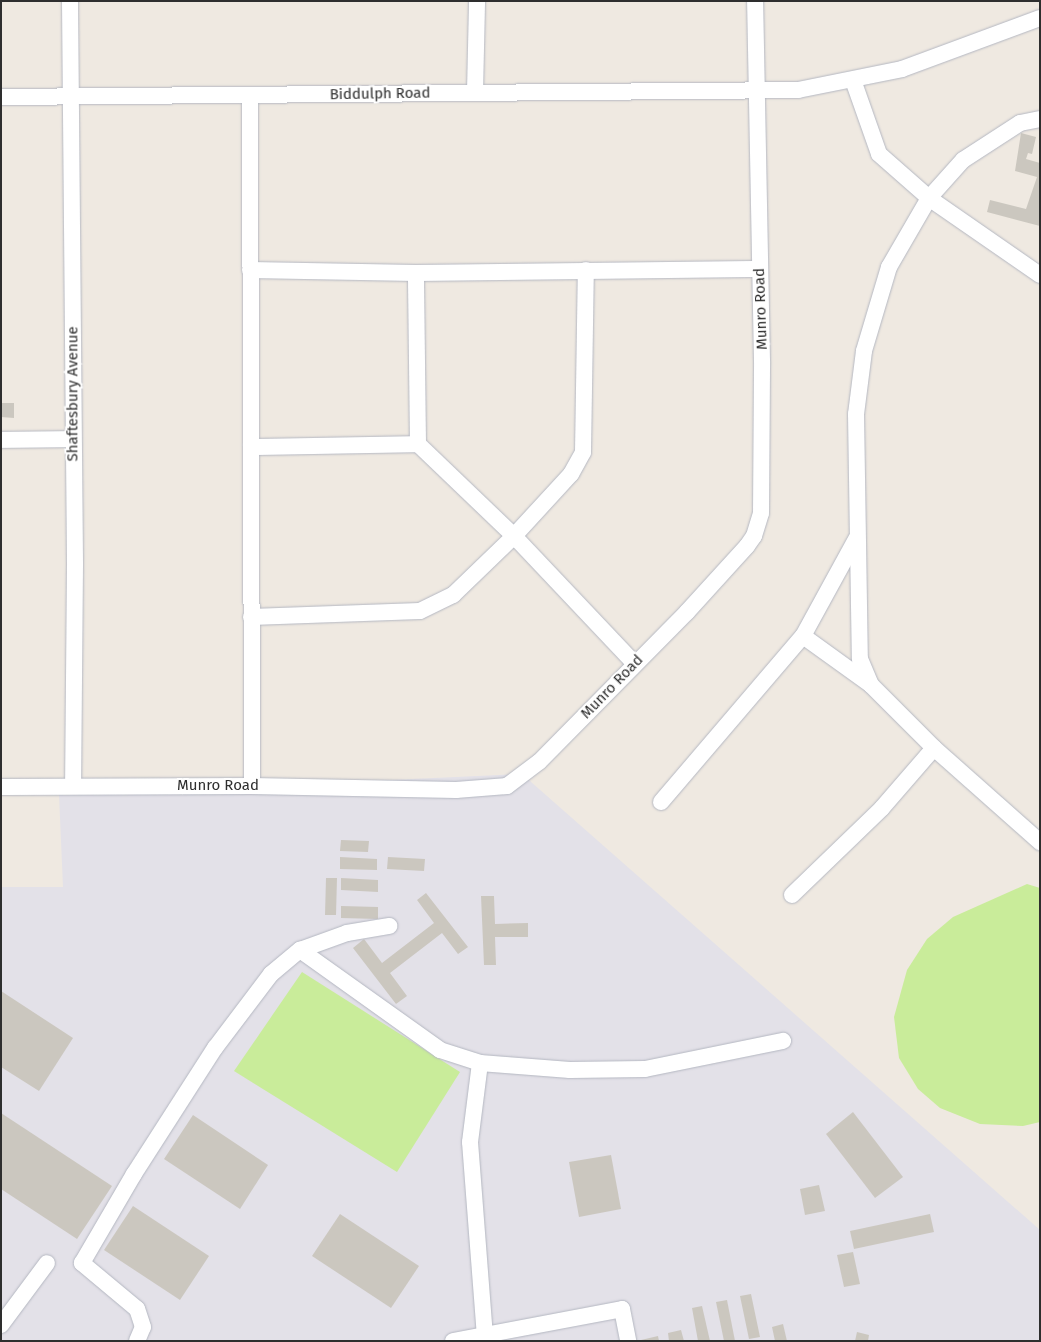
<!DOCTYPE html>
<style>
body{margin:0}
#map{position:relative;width:1041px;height:1342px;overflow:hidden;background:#efe9e1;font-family:"Fira Sans",sans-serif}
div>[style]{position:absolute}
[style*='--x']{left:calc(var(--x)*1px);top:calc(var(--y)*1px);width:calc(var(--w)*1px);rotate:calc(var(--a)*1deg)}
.industrial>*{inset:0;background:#e3e1e8}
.pitch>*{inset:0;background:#c9ec9a}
.building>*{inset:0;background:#cbc7bf}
.roads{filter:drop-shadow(0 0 1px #b4b7c1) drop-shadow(0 0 1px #b4b7c1)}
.minor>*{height:16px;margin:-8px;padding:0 8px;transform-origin:8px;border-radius:8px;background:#fff}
span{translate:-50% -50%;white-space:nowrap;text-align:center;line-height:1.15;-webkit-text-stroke:4px #fff;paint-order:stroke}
.street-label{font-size:15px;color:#2e2e2e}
.frame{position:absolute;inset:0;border:2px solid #2e2e2e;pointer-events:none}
</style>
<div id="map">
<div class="industrial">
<div style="clip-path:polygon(522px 774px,1040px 1230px,1040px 1341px,1px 1341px,1px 887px,63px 887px,59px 795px)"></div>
</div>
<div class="pitch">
<div style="clip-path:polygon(1027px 884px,1040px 888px,1040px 1122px,1023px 1126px,980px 1124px,940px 1108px,918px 1089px,899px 1058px,894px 1017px,907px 970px,927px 939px,953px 917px)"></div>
<div style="clip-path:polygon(302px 972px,460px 1072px,397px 1172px,234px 1071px)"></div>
</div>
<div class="building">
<div style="clip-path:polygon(1021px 133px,1036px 137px,1032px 154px,1028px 153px,1026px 159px,1040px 163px,1040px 226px,987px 212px,990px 200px,1026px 209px,1037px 177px,1015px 171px)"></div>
<div style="clip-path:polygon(1px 403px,14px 403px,14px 418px,1px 417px)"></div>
<div style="clip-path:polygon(341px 840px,369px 841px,368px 852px,340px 851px)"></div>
<div style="clip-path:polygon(340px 857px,377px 859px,377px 870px,340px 869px)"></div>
<div style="clip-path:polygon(388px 857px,425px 859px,424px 871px,387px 869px)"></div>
<div style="clip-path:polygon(326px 878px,337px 878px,336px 915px,325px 915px)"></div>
<div style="clip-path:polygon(341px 878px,378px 880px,378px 892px,341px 890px)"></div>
<div style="clip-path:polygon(426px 893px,468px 947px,458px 954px,442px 933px,390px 973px,407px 996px,396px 1004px,353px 948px,364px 939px,382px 963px,434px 923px,417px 900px)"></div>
<div style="clip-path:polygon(481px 896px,494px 896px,495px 924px,528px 923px,528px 937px,495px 937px,496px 965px,484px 965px)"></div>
<div style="clip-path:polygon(341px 906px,378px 907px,378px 919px,341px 918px)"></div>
<div style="clip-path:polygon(1px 991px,73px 1038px,39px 1091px,1px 1067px)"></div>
<div style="clip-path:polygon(853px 1112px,903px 1177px,875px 1198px,826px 1134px)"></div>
<div style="clip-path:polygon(1px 1113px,112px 1186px,77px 1239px,1px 1189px)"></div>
<div style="clip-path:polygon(193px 1115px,268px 1165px,240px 1209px,164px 1159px)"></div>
<div style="clip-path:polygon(611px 1155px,621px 1209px,579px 1217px,569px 1162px)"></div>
<div style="clip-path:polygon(819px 1185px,825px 1211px,805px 1215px,800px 1189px)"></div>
<div style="clip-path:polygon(133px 1206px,209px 1256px,180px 1300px,104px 1250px)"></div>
<div style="clip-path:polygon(340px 1214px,419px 1266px,391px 1308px,312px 1256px)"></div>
<div style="clip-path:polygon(930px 1214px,934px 1232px,854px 1249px,850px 1231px)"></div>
<div style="clip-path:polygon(853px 1252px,860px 1284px,844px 1287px,837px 1255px)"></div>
<div style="clip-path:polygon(751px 1294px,760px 1337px,749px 1339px,740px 1296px)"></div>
<div style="clip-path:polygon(727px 1300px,735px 1341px,724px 1341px,716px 1302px)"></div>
<div style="clip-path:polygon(702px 1306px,710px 1341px,698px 1341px,692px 1308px)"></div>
<div style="clip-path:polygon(783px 1324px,787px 1341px,775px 1341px,772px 1327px)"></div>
<div style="clip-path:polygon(681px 1330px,684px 1341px,669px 1341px,668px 1333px)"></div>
<div style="clip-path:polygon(857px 1332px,869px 1335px,868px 1341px,855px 1341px)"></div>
<div style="clip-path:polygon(658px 1336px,659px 1341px,641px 1341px,641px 1340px)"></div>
</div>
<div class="roads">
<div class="minor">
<div style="--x:70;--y:1;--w:564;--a:89.49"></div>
<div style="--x:75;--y:565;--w:221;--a:90.5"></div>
<div style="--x:853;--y:80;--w:78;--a:70.6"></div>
<div style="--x:879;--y:154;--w:67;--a:41.3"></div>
<div style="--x:929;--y:198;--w:51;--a:-48.2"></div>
<div style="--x:963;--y:160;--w:68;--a:-33"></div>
<div style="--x:1020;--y:123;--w:20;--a:-11"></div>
<div style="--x:475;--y:92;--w:91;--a:-88.7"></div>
<div style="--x:250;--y:95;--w:691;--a:89.83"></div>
<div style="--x:1;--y:97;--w:797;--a:-0.5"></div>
<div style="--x:798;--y:90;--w:106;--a:-11.4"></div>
<div style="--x:902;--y:69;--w:147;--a:-20.3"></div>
<div style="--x:250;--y:270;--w:166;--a:1"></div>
<div style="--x:416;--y:273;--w:343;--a:-0.7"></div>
<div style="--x:1040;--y:275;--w:135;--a:-145.3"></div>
<div style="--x:929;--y:198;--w:80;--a:120.1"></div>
<div style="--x:889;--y:267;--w:88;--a:106.6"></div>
<div style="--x:864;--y:351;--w:64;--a:97.2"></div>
<div style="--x:856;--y:414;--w:245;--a:89.1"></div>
<div style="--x:860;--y:659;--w:28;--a:67"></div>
<div style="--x:871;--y:685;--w:89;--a:45"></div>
<div style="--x:934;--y:748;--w:142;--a:41.6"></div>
<div style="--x:1;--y:440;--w:72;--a:-0.8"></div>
<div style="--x:418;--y:444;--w:133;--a:43.8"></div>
<div style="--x:514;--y:536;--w:175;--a:46.6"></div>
<div style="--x:251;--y:447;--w:167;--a:-1"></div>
<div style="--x:418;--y:444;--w:171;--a:-90.7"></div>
<div style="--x:251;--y:617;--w:169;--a:-2"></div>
<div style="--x:420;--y:611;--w:37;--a:-26"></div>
<div style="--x:453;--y:595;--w:85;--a:-44"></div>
<div style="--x:514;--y:536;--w:84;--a:-47.4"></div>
<div style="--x:571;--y:474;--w:25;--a:-61"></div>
<div style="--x:583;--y:452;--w:182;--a:-89.1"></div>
<div style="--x:803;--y:636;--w:84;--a:35.8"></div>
<div style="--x:1;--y:787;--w:251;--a:-0.2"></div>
<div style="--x:252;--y:786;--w:204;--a:1.1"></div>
<div style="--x:456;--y:790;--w:51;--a:-4.5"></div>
<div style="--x:507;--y:786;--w:40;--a:-37"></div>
<div style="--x:539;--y:762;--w:211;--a:-45.4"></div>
<div style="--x:687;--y:612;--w:89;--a:-47.7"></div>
<div style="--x:747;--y:546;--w:12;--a:-55"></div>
<div style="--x:754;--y:536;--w:24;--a:-73"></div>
<div style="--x:761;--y:513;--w:152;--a:-89.6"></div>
<div style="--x:762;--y:361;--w:360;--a:-91.1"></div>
<div style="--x:661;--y:802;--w:218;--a:-49.5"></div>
<div style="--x:803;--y:636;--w:111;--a:-61.3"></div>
<div style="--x:792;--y:895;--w:125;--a:-44"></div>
<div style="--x:882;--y:808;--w:79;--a:-49.1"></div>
<div style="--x:300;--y:950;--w:172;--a:35.5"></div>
<div style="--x:440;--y:1050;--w:42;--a:18"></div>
<div style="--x:480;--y:1063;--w:90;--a:4.4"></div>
<div style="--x:570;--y:1070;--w:75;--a:-0.8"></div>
<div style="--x:645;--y:1069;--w:141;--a:-11.5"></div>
<div style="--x:480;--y:1063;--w:80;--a:97.2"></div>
<div style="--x:470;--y:1142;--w:194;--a:85.6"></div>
<div style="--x:1;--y:1325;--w:77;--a:-53.4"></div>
<div style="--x:137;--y:1341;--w:15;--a:-67"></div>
<div style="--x:143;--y:1327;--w:19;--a:-108"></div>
<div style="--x:137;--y:1309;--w:72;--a:-140.1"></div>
<div style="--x:82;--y:1263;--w:103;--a:-59.7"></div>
<div style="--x:134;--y:1174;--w:150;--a:-57.3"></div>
<div style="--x:215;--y:1048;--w:93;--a:-52.9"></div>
<div style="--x:271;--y:974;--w:38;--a:-40"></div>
<div style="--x:300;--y:950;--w:50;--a:-19.9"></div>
<div style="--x:347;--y:933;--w:43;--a:-9.5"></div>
<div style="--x:453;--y:1341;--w:172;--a:-10.7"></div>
<div style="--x:622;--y:1309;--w:33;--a:79"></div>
</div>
</div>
<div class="street-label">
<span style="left:380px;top:94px;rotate:-1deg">Biddulph Road</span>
<span style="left:761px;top:309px;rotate:-92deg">Munro Road</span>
<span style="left:73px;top:394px;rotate:-90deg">Shaftesbury Avenue</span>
<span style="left:612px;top:687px;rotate:-46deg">Munro Road</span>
<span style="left:218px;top:786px">Munro Road</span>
</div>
<div class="frame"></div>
</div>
